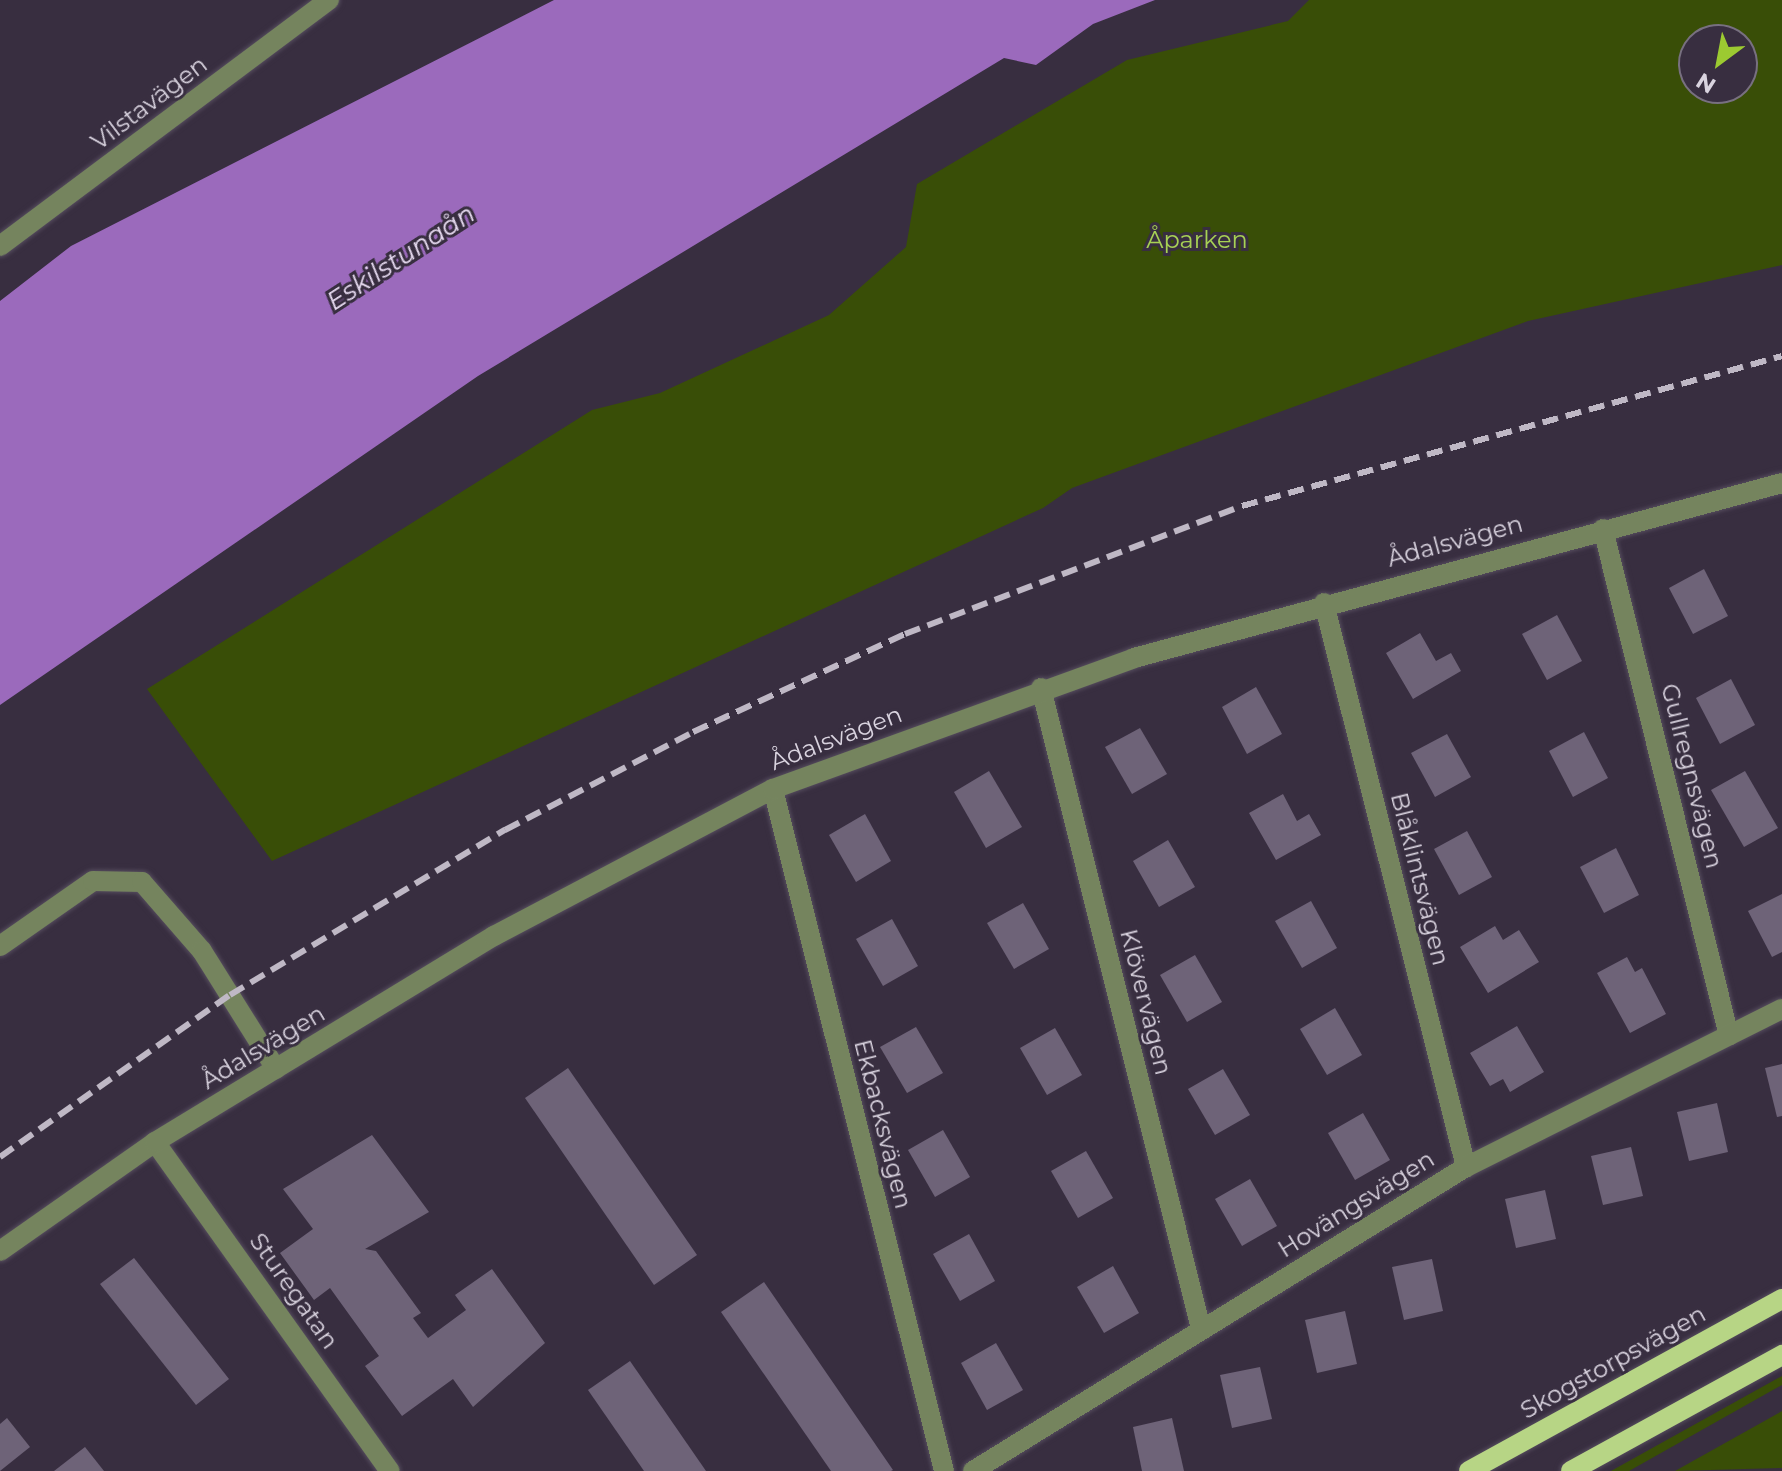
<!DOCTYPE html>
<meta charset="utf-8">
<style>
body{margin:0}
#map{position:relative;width:1782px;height:1471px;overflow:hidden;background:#382e40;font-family:Montserrat,sans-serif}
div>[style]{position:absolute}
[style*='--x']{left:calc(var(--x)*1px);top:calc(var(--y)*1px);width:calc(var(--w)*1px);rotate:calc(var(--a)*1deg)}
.green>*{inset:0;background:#394e07}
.water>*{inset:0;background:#9b6abc}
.building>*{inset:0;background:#6e6378}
.roads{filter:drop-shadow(0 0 2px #554c5d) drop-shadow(0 0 2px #554c5d)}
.minor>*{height:20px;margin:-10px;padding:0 10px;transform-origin:10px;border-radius:10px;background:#75845e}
.major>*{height:20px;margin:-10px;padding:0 10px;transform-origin:10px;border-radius:10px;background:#b7d585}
.rail>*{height:6px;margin-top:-3px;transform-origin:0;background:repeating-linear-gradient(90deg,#bfb8c5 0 16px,transparent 0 24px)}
span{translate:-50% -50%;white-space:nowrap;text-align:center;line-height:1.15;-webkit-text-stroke:6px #382e40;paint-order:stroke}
.street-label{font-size:24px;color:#d9d3df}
.park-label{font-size:24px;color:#a7d154}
.water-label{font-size:26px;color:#e7dbf1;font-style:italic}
.north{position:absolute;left:1678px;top:24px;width:80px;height:80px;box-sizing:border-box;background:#382e40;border:2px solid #787080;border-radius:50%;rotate:212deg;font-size:22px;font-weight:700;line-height:32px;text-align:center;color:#d9d3df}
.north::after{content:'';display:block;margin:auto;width:28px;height:36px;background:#9cca31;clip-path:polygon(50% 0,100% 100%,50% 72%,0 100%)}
</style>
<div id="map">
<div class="green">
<div style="clip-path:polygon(evenodd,1309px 0,1782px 0,1782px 265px,1528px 321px,1072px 488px,1043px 508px,272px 861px,147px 689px,592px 410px,660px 393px,829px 315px,906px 247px,917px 184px,1127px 60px,1288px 21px,1309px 0,1742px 40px,1742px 88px,1694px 88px,1694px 40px,1742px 40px)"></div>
<div style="clip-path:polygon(1782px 1376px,1782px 1385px,1629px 1471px,1611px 1471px)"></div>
<div style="clip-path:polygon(1782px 1411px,1782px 1468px,1675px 1471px,1768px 1419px)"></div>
</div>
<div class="water">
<div style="clip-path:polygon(554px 0,1155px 0,1093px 24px,1036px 65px,1004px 58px,478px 376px,0 705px,0 301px,71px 246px)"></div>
</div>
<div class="building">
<div style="clip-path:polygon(1704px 569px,1728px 616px,1693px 634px,1669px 588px)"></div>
<div style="clip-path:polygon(1557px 615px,1582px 661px,1547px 680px,1522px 634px)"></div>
<div style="clip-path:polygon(1420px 633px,1436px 661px,1451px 653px,1461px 671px,1413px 699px,1386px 653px)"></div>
<div style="clip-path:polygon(1731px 679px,1755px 725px,1720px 744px,1696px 698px)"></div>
<div style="clip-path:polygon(1256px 687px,1282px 734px,1247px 754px,1222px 707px)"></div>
<div style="clip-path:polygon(1140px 728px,1167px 774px,1132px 794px,1105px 747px)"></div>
<div style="clip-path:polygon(1584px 732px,1608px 778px,1573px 797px,1549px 751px)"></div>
<div style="clip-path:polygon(1447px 734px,1471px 777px,1435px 797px,1411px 753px)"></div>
<div style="clip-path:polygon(989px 771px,1022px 827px,986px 848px,954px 792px)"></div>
<div style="clip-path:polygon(1745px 771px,1778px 828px,1744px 847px,1711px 790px)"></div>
<div style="clip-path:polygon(1283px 794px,1297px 821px,1309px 814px,1321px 835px,1276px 860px,1249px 813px)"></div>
<div style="clip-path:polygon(865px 814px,891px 861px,856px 882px,829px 835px)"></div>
<div style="clip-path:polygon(1467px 831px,1492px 877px,1459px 895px,1434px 849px)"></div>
<div style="clip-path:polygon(1168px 840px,1195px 887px,1159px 907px,1133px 861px)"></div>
<div style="clip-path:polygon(1616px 848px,1639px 895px,1604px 913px,1580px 867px)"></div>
<div style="clip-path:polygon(1782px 894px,1782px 952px,1772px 957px,1748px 911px)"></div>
<div style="clip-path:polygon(1311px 901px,1337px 948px,1302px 968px,1275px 921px)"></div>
<div style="clip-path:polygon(1023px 903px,1049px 949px,1014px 969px,987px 923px)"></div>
<div style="clip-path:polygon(892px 919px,918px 966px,883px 986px,856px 939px)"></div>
<div style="clip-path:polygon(1495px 926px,1503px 940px,1519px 930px,1539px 962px,1488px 993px,1460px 947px)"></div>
<div style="clip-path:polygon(1195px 955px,1222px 1002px,1187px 1022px,1160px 975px)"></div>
<div style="clip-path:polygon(1627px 957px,1635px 972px,1642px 968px,1666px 1014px,1630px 1033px,1597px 973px)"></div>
<div style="clip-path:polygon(1335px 1008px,1362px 1055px,1327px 1075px,1300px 1029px)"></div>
<div style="clip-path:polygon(1517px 1026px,1544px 1072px,1510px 1092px,1503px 1079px,1490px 1086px,1470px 1053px)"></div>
<div style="clip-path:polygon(916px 1027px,943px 1073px,907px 1093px,880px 1047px)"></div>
<div style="clip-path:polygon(1055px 1028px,1082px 1075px,1047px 1095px,1020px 1048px)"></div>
<div style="clip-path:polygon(1782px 1064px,1782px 1116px,1777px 1117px,1765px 1068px)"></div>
<div style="clip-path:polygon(568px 1068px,697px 1255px,654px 1285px,525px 1098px)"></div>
<div style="clip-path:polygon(1223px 1069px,1250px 1115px,1215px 1135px,1188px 1089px)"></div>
<div style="clip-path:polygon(1717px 1103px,1728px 1152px,1689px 1161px,1677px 1112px)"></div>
<div style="clip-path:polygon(1363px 1113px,1390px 1160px,1355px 1180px,1328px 1133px)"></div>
<div style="clip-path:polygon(943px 1130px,970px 1177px,935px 1197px,908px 1150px)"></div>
<div style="clip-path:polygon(372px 1135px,429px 1212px,365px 1249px,376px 1251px,421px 1313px,413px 1318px,428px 1338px,466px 1310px,455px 1295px,492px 1269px,545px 1343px,473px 1407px,453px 1379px,402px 1416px,365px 1366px,379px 1356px,330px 1288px,314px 1300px,280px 1253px,313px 1229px,283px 1189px)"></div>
<div style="clip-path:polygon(1631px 1147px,1643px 1196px,1603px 1205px,1591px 1156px)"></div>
<div style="clip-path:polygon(1086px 1151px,1113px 1198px,1078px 1218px,1051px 1171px)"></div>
<div style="clip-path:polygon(1250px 1179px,1277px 1226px,1242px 1246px,1215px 1199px)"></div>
<div style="clip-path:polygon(1545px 1190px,1556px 1239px,1516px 1248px,1505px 1199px)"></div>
<div style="clip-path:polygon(969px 1234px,995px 1281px,960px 1301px,933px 1254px)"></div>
<div style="clip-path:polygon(134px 1258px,229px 1379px,196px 1405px,100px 1284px)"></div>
<div style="clip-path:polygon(1432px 1259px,1443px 1311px,1404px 1320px,1392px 1267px)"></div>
<div style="clip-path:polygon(1113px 1266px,1139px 1313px,1104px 1333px,1077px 1287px)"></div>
<div style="clip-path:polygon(764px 1282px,893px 1470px,891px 1471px,831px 1471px,721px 1312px)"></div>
<div style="clip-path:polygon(1345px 1311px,1357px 1364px,1317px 1373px,1305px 1320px)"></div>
<div style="clip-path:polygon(996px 1343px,1023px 1390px,987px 1410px,961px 1363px)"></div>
<div style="clip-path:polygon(630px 1361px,706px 1471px,644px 1471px,588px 1390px)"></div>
<div style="clip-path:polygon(1260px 1367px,1272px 1419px,1232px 1428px,1220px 1375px)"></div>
<div style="clip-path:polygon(7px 1418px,30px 1447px,0 1471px,0 1424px)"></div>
<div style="clip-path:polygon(1172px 1418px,1184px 1471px,1142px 1471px,1133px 1427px)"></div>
<div style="clip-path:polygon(85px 1447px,104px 1471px,54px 1471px)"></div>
</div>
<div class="roads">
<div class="minor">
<div style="--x:0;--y:246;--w:411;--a:-36.8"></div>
<div style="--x:1603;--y:529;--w:522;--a:76.04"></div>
<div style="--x:1324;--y:603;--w:582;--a:75.87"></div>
<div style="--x:1041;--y:688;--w:661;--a:75.98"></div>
<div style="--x:773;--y:789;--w:703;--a:75.92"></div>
<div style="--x:0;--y:946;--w:113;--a:-35"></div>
<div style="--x:93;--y:881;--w:49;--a:1.2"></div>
<div style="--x:142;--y:882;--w:91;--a:49"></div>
<div style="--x:202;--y:951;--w:139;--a:57.9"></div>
<div style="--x:155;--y:1142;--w:404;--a:54.5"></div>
<div style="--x:0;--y:1251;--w:189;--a:-35.1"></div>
<div style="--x:155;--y:1142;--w:397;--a:-31.3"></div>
<div style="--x:494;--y:936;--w:315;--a:-27.8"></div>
<div style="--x:773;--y:789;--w:384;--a:-19.9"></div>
<div style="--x:1134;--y:658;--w:671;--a:-15.11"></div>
<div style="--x:973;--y:1471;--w:579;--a:-31.66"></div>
<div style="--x:1466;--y:1167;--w:353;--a:-26.6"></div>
</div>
<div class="major">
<div style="--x:1469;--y:1471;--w:357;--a:-28.8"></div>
<div style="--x:1571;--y:1471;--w:241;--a:-28.8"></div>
</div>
</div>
<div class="rail">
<div style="--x:0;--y:1157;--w:281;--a:-35.2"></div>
<div style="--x:230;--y:995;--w:321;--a:-31"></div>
<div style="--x:505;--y:830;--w:212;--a:-27.5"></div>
<div style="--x:693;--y:732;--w:234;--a:-24.8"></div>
<div style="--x:905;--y:634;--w:360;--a:-20.8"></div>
<div style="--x:1242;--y:506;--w:560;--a:-15.52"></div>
</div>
<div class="street-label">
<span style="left:149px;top:103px;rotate:-37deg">Vilstavägen</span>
<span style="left:1455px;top:541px;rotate:-15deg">Ådalsvägen</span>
<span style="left:836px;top:738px;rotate:-21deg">Ådalsvägen</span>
<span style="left:1692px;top:776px;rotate:76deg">Gullregnsvägen</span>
<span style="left:1420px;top:879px;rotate:76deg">Blåklintsvägen</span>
<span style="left:1146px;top:1002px;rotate:76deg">Klövervägen</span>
<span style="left:263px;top:1047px;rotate:-31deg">Ådalsvägen</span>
<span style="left:883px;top:1124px;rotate:76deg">Ekbacksvägen</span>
<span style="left:1356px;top:1204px;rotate:-32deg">Hovängsvägen</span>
<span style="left:294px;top:1291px;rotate:55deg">Sturegatan</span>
<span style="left:1613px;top:1362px;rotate:-29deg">Skogstorpsvägen</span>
</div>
<div class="park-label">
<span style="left:1197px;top:240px">Åparken</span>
</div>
<div class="water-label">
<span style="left:401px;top:258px;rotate:-33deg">Eskilstunaån</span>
</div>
<div class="north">N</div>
</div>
